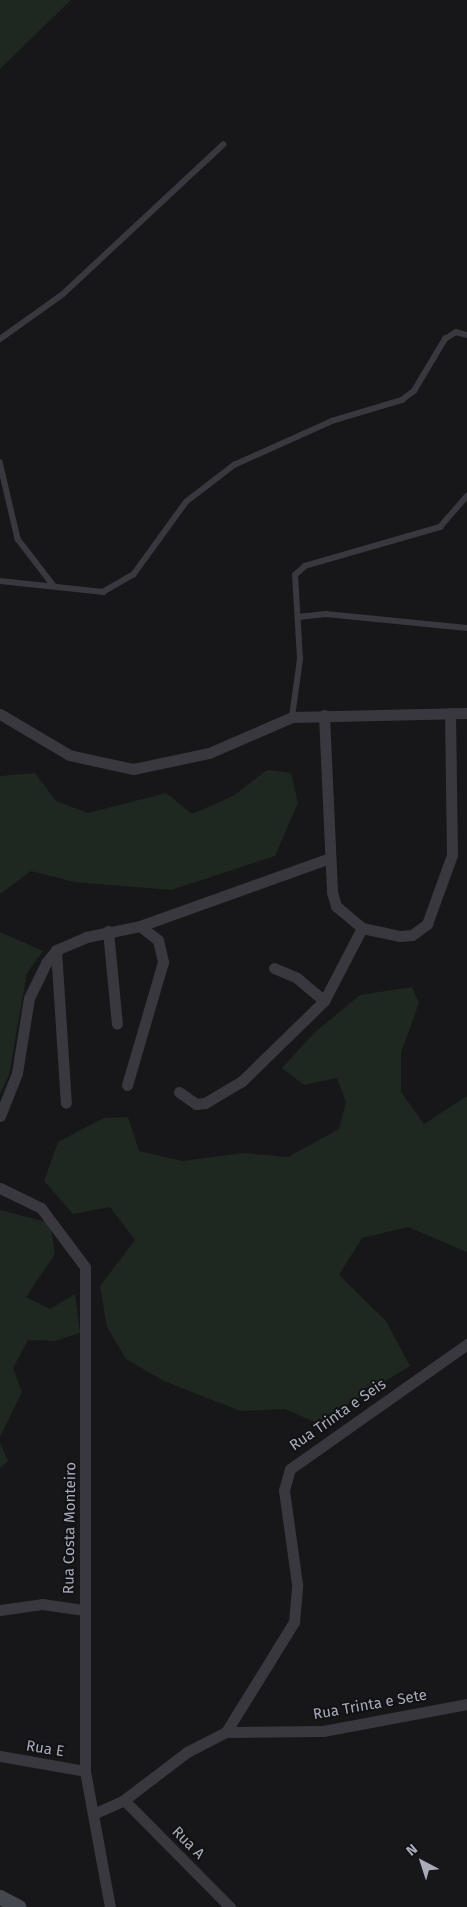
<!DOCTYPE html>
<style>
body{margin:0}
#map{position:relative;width:467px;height:1907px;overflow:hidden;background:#171719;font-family:"Fira Sans",sans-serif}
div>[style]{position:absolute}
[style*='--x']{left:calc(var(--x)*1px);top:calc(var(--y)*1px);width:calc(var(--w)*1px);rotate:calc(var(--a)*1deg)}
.green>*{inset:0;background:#1e2720}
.lane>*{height:5.5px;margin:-2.75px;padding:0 2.75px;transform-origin:2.75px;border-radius:2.75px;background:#38383e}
.street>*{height:11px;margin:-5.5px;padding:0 5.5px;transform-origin:5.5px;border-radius:5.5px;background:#38383e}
.secondary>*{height:15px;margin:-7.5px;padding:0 7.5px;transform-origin:7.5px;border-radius:7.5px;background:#45474e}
span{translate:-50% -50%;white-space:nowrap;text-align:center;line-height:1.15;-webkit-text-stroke:4px #121214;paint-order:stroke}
.street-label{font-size:15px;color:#a8acba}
.north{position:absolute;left:397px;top:1837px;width:50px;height:50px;-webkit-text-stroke:4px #121214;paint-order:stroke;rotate:320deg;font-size:14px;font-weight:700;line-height:20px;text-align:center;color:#a8acba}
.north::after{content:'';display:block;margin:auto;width:18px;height:22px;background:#a8acba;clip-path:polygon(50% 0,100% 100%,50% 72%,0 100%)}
</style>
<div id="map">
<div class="green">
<div style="clip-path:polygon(0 0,71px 0,0 69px)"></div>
<div style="clip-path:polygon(267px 770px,291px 773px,298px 803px,275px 856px,171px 890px,74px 882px,31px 871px,0 894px,0 776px,35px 773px,56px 801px,88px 813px,166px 793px,192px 814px,233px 796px)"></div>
<div style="clip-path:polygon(0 932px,43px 951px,27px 973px,9px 1075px,0 1094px)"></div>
<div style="clip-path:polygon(412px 987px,419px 1003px,401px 1053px,401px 1092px,424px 1124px,467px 1096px,467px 1252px,408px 1227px,362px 1238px,339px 1275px,386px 1321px,410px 1366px,317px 1423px,285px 1409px,240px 1411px,164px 1381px,126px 1359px,107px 1327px,100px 1286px,135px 1240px,110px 1207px,73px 1214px,44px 1181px,58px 1142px,104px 1118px,128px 1117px,139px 1151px,182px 1161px,244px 1153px,288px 1157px,339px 1129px,346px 1102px,337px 1078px,304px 1085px,282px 1068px,315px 1032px,360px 995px)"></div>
<div style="clip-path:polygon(0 1210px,50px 1223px,55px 1254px,26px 1297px,50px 1309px,75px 1294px,80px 1333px,55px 1341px,28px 1340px,13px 1368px,22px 1392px,0 1437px)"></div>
<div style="clip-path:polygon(0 1442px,8px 1461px,0 1468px)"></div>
</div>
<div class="lane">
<div style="--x:0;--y:339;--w:77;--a:-35.5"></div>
<div style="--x:63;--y:294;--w:219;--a:-43"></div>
<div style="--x:0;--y:462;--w:79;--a:76.8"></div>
<div style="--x:18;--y:539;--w:59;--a:52.5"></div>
<div style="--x:0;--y:581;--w:104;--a:6.1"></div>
<div style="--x:103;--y:592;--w:34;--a:-30"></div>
<div style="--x:133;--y:575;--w:90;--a:-54"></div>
<div style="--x:186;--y:502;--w:61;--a:-37.6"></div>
<div style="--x:234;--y:465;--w:107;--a:-24.2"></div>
<div style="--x:332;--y:421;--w:73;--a:-16.7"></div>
<div style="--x:402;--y:400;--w:15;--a:-37"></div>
<div style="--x:414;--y:391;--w:61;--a:-59.2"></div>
<div style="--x:445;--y:339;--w:13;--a:-32"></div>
<div style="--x:456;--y:332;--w:11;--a:15"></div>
<div style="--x:298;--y:617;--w:28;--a:-6"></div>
<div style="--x:326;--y:614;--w:142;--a:5.7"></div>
<div style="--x:292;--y:717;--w:59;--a:-82.1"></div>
<div style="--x:300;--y:659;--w:84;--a:-93.4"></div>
<div style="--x:295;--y:575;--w:13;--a:-42"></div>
<div style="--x:305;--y:566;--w:141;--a:-16.1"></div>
<div style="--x:440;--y:527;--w:41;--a:-48.9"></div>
</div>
<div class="street">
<div style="--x:0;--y:714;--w:80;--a:30.7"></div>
<div style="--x:69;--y:755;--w:66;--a:12.3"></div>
<div style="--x:133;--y:769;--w:78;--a:-11.9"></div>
<div style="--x:209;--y:753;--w:90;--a:-23.4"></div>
<div style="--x:292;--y:717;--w:175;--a:-1.3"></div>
<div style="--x:324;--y:715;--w:177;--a:87.4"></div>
<div style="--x:332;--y:892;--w:15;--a:74"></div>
<div style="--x:336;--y:906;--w:34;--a:40"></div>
<div style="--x:362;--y:928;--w:39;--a:12"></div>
<div style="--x:400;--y:936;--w:12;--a:-5"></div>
<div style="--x:412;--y:935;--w:19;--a:-36"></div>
<div style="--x:427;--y:924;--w:73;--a:-70.1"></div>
<div style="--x:452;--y:855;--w:142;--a:-90.8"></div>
<div style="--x:140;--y:926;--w:202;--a:-19.7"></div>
<div style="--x:108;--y:931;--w:93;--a:84.5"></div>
<div style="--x:56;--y:950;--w:153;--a:86.3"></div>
<div style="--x:274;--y:968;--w:25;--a:23"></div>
<div style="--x:297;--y:978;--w:35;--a:40"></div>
<div style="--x:179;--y:1092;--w:21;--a:35"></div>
<div style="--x:196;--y:1104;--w:9;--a:-6"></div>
<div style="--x:205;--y:1103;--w:43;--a:-30.7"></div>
<div style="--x:242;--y:1081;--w:115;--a:-44.3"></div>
<div style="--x:324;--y:1001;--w:82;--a:-62.5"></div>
<div style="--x:0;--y:1116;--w:46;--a:-68.4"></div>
<div style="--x:17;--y:1073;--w:76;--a:-80.9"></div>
<div style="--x:29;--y:998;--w:39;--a:-64"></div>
<div style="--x:46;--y:963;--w:16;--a:-52"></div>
<div style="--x:56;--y:950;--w:33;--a:-23"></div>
<div style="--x:86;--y:937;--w:55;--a:-11.5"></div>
<div style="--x:140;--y:926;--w:23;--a:38"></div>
<div style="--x:158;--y:940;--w:23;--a:77"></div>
<div style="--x:163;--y:962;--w:128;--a:106.3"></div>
<div style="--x:0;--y:1188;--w:46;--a:26"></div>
<div style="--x:41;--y:1208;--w:74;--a:53.3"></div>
<div style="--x:85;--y:1267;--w:504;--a:90"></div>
<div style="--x:85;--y:1771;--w:138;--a:79.6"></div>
<div style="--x:0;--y:1610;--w:42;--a:-8.1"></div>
<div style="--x:42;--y:1604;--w:41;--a:8.3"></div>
<div style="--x:226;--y:1732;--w:129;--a:-58.3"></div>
<div style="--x:294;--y:1622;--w:38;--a:-85"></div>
<div style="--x:297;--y:1584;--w:95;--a:-97.9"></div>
<div style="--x:284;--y:1490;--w:22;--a:-74"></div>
<div style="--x:290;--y:1469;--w:217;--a:-35.2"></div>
<div style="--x:0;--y:1756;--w:86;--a:10"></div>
<div style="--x:124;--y:1800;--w:151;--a:45.3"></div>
<div style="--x:93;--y:1814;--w:34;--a:-24"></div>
<div style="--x:124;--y:1800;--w:79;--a:-37.3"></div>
<div style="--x:187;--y:1752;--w:44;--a:-27.1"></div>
<div style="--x:226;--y:1732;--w:97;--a:-0.6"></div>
<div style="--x:323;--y:1731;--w:147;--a:-10.6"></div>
</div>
<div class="secondary">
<div style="--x:0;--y:1897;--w:21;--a:28"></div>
</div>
<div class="street-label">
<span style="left:338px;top:1415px;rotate:-35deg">Rua Trinta e Seis</span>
<span style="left:70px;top:1528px;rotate:-89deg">Rua Costa Monteiro</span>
<span style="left:370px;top:1705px;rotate:-10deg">Rua Trinta e Sete</span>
<span style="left:45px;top:1749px;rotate:9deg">Rua E</span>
<span style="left:188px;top:1843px;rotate:45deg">Rua A</span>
</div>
<div class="north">N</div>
</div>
